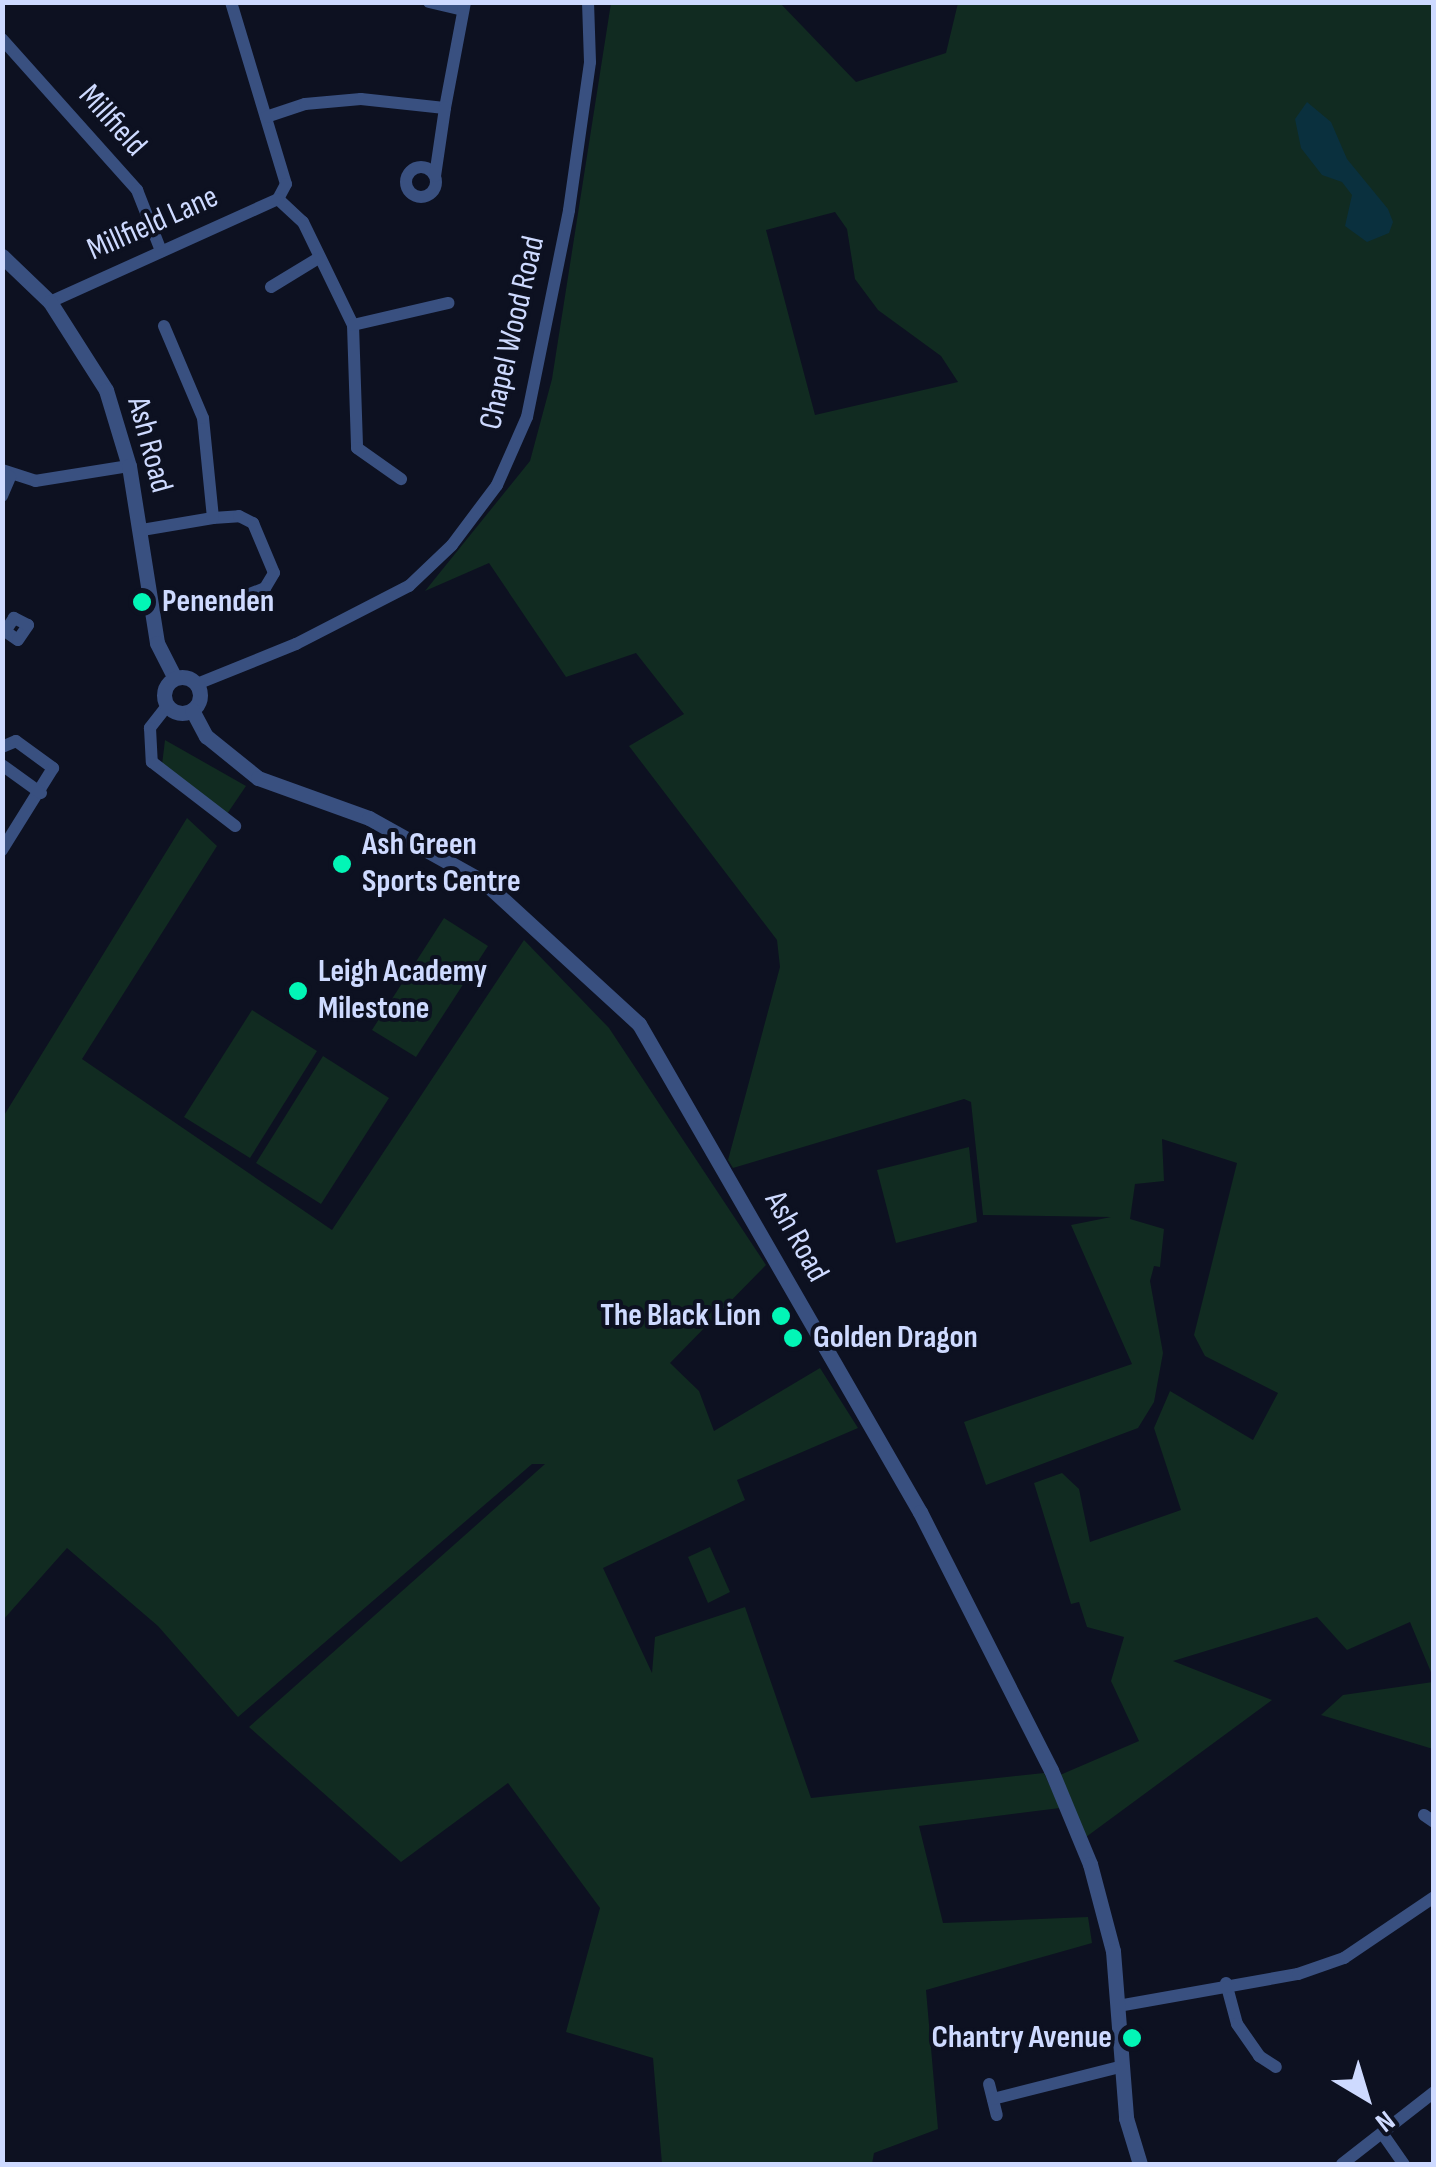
<!DOCTYPE html>
<style>
body{margin:0}
#map{position:relative;width:1436px;height:2167px;overflow:hidden;background:#0d1121;font-family:"Sofia Sans Condensed",sans-serif}
div>[style]{position:absolute}
[style*='--x']{left:calc(var(--x)*1px);top:calc(var(--y)*1px);width:calc(var(--w)*1px);rotate:calc(var(--a)*1deg)}
.green>*{inset:0;background:#112b21}
.water>*{inset:0;background:#0a303e}
.minor>*{height:12px;margin:-6px;padding:0 6px;transform-origin:6px;border-radius:6px;background:#395080}
.minor>.ring{margin:-6px;padding:0;box-sizing:content-box;background:none;border:12px solid #395080;border-radius:50%}
.tertiary>*{height:15px;margin:-7.5px;padding:0 7.5px;transform-origin:7.5px;border-radius:7.5px;background:#395080}
.tertiary>.ring{margin:-7.5px;padding:0;box-sizing:content-box;background:none;border:15px solid #395080;border-radius:50%}
.dots>*{width:28px;height:28px;translate:-50% -50%;box-sizing:border-box;border:5px solid #0d1121;border-radius:50%}
span{translate:-50% -50%;white-space:nowrap;text-align:center;line-height:1.15;-webkit-text-stroke:8px #0d1121;paint-order:stroke}
.street-label{font-size:32px;color:#cedaff}
.poi-label{font-size:32px;color:#cedaff;font-weight:700}
.left{translate:0 -50%;text-align:left}
.right{translate:-100% -50%;text-align:right}
.frame{position:absolute;inset:0;border:5px solid #cedaff;pointer-events:none}
.north{position:absolute;left:1316px;top:2047px;width:100px;height:100px;-webkit-text-stroke:8px #0d1121;paint-order:stroke;rotate:142deg;font-size:28px;font-weight:700;line-height:40px;text-align:center;color:#cedaff}
.north::after{content:'';display:block;margin:auto;width:35px;height:45px;background:#cedaff;clip-path:polygon(50% 0,100% 100%,50% 72%,0 100%)}
</style>
<div id="map">
<div class="green">
<div style="clip-path:polygon(evenodd,611px 3px,780px 3px,856px 82px,946px 53px,958px 3px,1433px 3px,1433px 1677px,1410px 1622px,1347px 1650px,1317px 1617px,1173px 1661px,1272px 1700px,1086px 1837px,1060px 1775px,1139px 1741px,1111px 1681px,1124px 1637px,1087px 1627px,1079px 1602px,1071px 1604px,1034px 1483px,1062px 1473px,1079px 1489px,1090px 1542px,1181px 1510px,1154px 1428px,1170px 1391px,1253px 1440px,1278px 1393px,1205px 1356px,1194px 1335px,1237px 1163px,1162px 1139px,1164px 1181px,1135px 1184px,1130px 1219px,1164px 1229px,1160px 1267px,1154px 1266px,1150px 1281px,1163px 1353px,1154px 1402px,1138px 1428px,986px 1485px,964px 1422px,1132px 1364px,1071px 1225px,1111px 1217px,983px 1215px,971px 1102px,964px 1099px,733px 1168px,728px 1160px,780px 967px,777px 940px,629px 746px,684px 714px,636px 653px,566px 677px,489px 563px,425px 591px,530px 461px,552px 379px,611px 3px,835px 212px,847px 229px,855px 279px,878px 310px,941px 356px,958px 382px,815px 415px,766px 230px,835px 212px)"></div>
<div style="clip-path:polygon(165px 740px,246px 786px,227px 814px,162px 765px)"></div>
<div style="clip-path:polygon(187px 818px,217px 846px,82px 1059px,332px 1230px,524px 940px,609px 1028px,766px 1265px,670px 1363px,699px 1391px,714px 1431px,820px 1368px,858px 1428px,737px 1480px,745px 1500px,603px 1568px,652px 1673px,655px 1637px,745px 1607px,811px 1798px,1044px 1773px,1060px 1808px,919px 1826px,943px 1923px,1088px 1917px,1092px 1943px,926px 1990px,938px 2129px,874px 2153px,872px 2164px,662px 2164px,653px 2058px,566px 2032px,600px 1908px,508px 1783px,401px 1862px,249px 1727px,545px 1464px,532px 1464px,238px 1717px,158px 1626px,67px 1548px,3px 1620px,3px 1117px)"></div>
<div style="clip-path:polygon(444px 918px,488px 946px,416px 1057px,372px 1030px)"></div>
<div style="clip-path:polygon(252px 1010px,317px 1051px,250px 1158px,184px 1117px)"></div>
<div style="clip-path:polygon(323px 1056px,389px 1098px,321px 1204px,256px 1163px)"></div>
<div style="clip-path:polygon(969px 1147px,977px 1222px,896px 1243px,877px 1170px)"></div>
<div style="clip-path:polygon(710px 1547px,730px 1592px,708px 1603px,688px 1557px)"></div>
<div style="clip-path:polygon(1433px 1682px,1433px 1749px,1321px 1715px,1343px 1695px)"></div>
</div>
<div class="water">
<div style="clip-path:polygon(1307px 102px,1331px 122px,1347px 159px,1388px 209px,1393px 222px,1389px 233px,1367px 242px,1345px 226px,1352px 195px,1342px 182px,1322px 175px,1301px 148px,1295px 119px)"></div>
</div>
<div class="minor">
<div style="--x:231;--y:2;--w:190;--a:73.2"></div>
<div style="--x:286;--y:184;--w:17;--a:118"></div>
<div style="--x:429;--y:2;--w:35;--a:13"></div>
<div style="--x:2;--y:39;--w:203;--a:48.2"></div>
<div style="--x:137;--y:190;--w:66;--a:68.5"></div>
<div style="--x:266;--y:117;--w:41;--a:-18.4"></div>
<div style="--x:305;--y:104;--w:56;--a:-5.1"></div>
<div style="--x:361;--y:99;--w:84;--a:6.1"></div>
<div style="--x:445;--y:108;--w:108;--a:-79.3"></div>
<div class="ring" style="left:406px;top:167px;width:18px;height:18px"></div>
<div style="--x:435;--y:176;--w:69;--a:-81.6"></div>
<div style="--x:278;--y:199;--w:34;--a:43"></div>
<div style="--x:303;--y:222;--w:114;--a:64.1"></div>
<div style="--x:353;--y:325;--w:123;--a:88.1"></div>
<div style="--x:357;--y:448;--w:54;--a:35.2"></div>
<div style="--x:271;--y:287;--w:54;--a:-31.3"></div>
<div style="--x:50;--y:302;--w:250;--a:-24.3"></div>
<div style="--x:353;--y:325;--w:98;--a:-13"></div>
<div style="--x:2;--y:470;--w:35;--a:18"></div>
<div style="--x:35;--y:481;--w:95;--a:-9.1"></div>
<div style="--x:2;--y:496;--w:21;--a:-67"></div>
<div style="--x:213;--y:518;--w:26;--a:-4"></div>
<div style="--x:239;--y:516;--w:16;--a:27"></div>
<div style="--x:253;--y:523;--w:54;--a:67.2"></div>
<div style="--x:274;--y:573;--w:17;--a:121"></div>
<div style="--x:265;--y:588;--w:52;--a:158.4"></div>
<div style="--x:142;--y:530;--w:72;--a:-9.6"></div>
<div style="--x:213;--y:518;--w:100;--a:-95.7"></div>
<div style="--x:203;--y:418;--w:100;--a:-113"></div>
<div style="--x:2;--y:629;--w:19;--a:35"></div>
<div style="--x:18;--y:640;--w:18;--a:-56"></div>
<div style="--x:28;--y:625;--w:16;--a:-153"></div>
<div style="--x:14;--y:618;--w:14;--a:124"></div>
<div style="--x:197;--y:684;--w:107;--a:-22"></div>
<div style="--x:296;--y:644;--w:127;--a:-27.2"></div>
<div style="--x:409;--y:586;--w:59;--a:-43.6"></div>
<div style="--x:452;--y:545;--w:75;--a:-53.1"></div>
<div style="--x:497;--y:485;--w:74;--a:-66.2"></div>
<div style="--x:527;--y:417;--w:211;--a:-78.5"></div>
<div style="--x:569;--y:210;--w:149;--a:-81.9"></div>
<div style="--x:590;--y:62;--w:60;--a:-91.9"></div>
<div style="--x:167;--y:706;--w:28;--a:128"></div>
<div style="--x:150;--y:728;--w:34;--a:87"></div>
<div style="--x:152;--y:762;--w:105;--a:37.6"></div>
<div style="--x:2;--y:747;--w:15;--a:-23"></div>
<div style="--x:16;--y:741;--w:46;--a:36.1"></div>
<div style="--x:53;--y:768;--w:97;--a:121.9"></div>
<div style="--x:2;--y:765;--w:48;--a:35.7"></div>
<div style="--x:1424;--y:1815;--w:12;--a:35"></div>
<div style="--x:1226;--y:1983;--w:42;--a:75"></div>
<div style="--x:1237;--y:2024;--w:39;--a:55"></div>
<div style="--x:1259;--y:2056;--w:20;--a:33"></div>
<div style="--x:1118;--y:2006;--w:183;--a:-10.1"></div>
<div style="--x:1298;--y:1974;--w:49;--a:-19.2"></div>
<div style="--x:1344;--y:1958;--w:109;--a:-34.1"></div>
<div style="--x:989;--y:2084;--w:32;--a:76"></div>
<div style="--x:993;--y:2099;--w:134;--a:-14.2"></div>
<div style="--x:1382;--y:2133;--w:38;--a:55"></div>
<div style="--x:1342;--y:2164;--w:117;--a:-38"></div>
</div>
<div class="tertiary">
<div style="--x:2;--y:256;--w:66;--a:43.8"></div>
<div style="--x:50;--y:302;--w:104;--a:57.5"></div>
<div style="--x:106;--y:390;--w:79;--a:73.2"></div>
<div style="--x:129;--y:466;--w:179;--a:81"></div>
<div style="--x:157;--y:643;--w:39;--a:63"></div>
<div class="ring" style="left:164px;top:677px;width:21px;height:21px"></div>
<div style="--x:192;--y:710;--w:30;--a:62"></div>
<div style="--x:206;--y:736;--w:67;--a:38.9"></div>
<div style="--x:258;--y:778;--w:118;--a:19.8"></div>
<div style="--x:369;--y:818;--w:132;--a:29.1"></div>
<div style="--x:484;--y:882;--w:210;--a:42.5"></div>
<div style="--x:639;--y:1024;--w:563;--a:60.07"></div>
<div style="--x:920;--y:1512;--w:289;--a:63.1"></div>
<div style="--x:1051;--y:1770;--w:102;--a:67.5"></div>
<div style="--x:1090;--y:1864;--w:90;--a:75.2"></div>
<div style="--x:1113;--y:1951;--w:168;--a:85.5"></div>
<div style="--x:1126;--y:2118;--w:48;--a:73.1"></div>
</div>
<div class="dots">
<div style="left:142px;top:602px;background:#02f6b6"></div>
<div style="left:342px;top:864px;background:#02f6b6"></div>
<div style="left:298px;top:991px;background:#02f6b6"></div>
<div style="left:781px;top:1316px;background:#02f6b6"></div>
<div style="left:793px;top:1338px;background:#02f6b6"></div>
<div style="left:1132px;top:2038px;background:#02f6b6"></div>
</div>
<div class="street-label">
<span style="left:112px;top:121px;rotate:48deg">Millfield</span>
<span style="left:153px;top:224px;rotate:-24deg">Millfield Lane</span>
<span style="left:513px;top:333px;rotate:-77deg">Chapel Wood Road</span>
<span style="left:149px;top:445px;rotate:75deg">Ash Road</span>
<span style="left:796px;top:1237px;rotate:61deg">Ash Road</span>
</div>
<div class="poi-label">
<span class="left" style="left:162px;top:602px">Penenden</span>
<span class="left" style="left:362px;top:864px">Ash Green<br>Sports Centre</span>
<span class="left" style="left:318px;top:991px">Leigh Academy<br>Milestone</span>
<span class="right" style="left:761px;top:1316px">The Black Lion</span>
<span class="left" style="left:813px;top:1338px">Golden Dragon</span>
<span class="right" style="left:1112px;top:2038px">Chantry Avenue</span>
</div>
<div class="frame"></div>
<div class="north">N</div>
</div>
